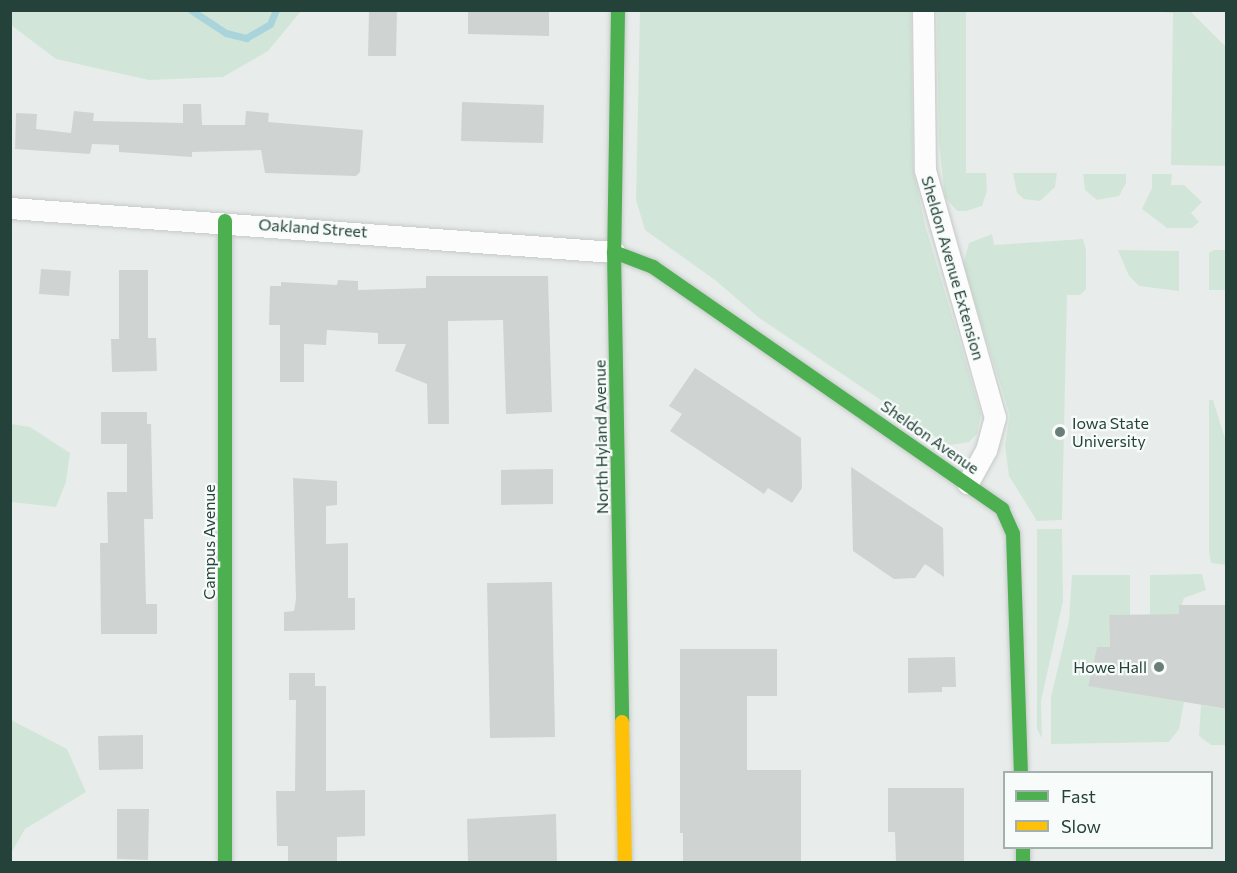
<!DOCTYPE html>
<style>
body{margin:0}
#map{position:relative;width:1237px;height:873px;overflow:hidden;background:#e8edeb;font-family:Commissioner,sans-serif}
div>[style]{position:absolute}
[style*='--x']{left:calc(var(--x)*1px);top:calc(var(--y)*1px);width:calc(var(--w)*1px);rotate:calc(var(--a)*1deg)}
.green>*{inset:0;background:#d1e6d8}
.stream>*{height:7px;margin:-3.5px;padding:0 3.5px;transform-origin:3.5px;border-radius:3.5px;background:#a9d4db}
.building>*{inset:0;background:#cfd4d2}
.roads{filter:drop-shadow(0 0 2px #c5cac8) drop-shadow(0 0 2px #c5cac8)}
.street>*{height:21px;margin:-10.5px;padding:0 10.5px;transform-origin:10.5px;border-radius:10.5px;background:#fcfcfc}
.fast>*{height:14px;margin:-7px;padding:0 7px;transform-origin:7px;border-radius:7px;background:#4caf50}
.slow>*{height:14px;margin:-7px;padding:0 7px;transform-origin:7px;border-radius:7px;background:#ffc107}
.dots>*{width:16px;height:16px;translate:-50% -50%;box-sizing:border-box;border:3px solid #f7fbf9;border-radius:50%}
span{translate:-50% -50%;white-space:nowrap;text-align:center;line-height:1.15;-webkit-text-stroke:4.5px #f7fbf9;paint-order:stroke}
.street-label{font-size:16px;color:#24423a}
.poi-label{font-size:16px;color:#24423a}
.left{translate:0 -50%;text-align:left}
.right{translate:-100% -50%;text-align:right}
.frame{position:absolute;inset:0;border:12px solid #24423a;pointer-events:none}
.legend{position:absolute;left:1003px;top:771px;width:210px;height:78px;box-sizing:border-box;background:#f7fbf9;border:2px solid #a3b1ad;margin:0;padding:8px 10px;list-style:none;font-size:18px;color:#24423a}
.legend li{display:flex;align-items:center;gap:12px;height:30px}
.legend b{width:30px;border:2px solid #a3b1ad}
</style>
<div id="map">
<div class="green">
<div style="clip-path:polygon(10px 11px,11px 10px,301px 11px,268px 51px,223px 77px,149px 80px,56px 59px,11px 25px)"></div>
<div style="clip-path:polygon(640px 11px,911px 11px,913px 168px,925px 225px,981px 414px,977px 434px,969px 442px,951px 445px,943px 442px,758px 317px,715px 280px,645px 230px,636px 200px)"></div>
<div style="clip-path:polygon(937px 11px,966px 11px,966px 173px,986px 173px,987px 191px,982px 206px,966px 211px,957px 211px,945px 197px,939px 142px)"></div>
<div style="clip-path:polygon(1152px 11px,1190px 11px,1226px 47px,1226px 166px,1171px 165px,1173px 13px)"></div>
<div style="clip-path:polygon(1013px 173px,1057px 173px,1055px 187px,1040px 201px,1024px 199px,1017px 193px)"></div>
<div style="clip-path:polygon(1083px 174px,1126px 174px,1126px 183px,1119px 196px,1097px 200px,1085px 190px)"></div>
<div style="clip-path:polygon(1152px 174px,1172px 174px,1171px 185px,1184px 185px,1202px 202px,1191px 213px,1199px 222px,1192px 228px,1167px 228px,1142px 209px,1152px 188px)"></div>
<div style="clip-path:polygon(992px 234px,994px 245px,1083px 239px,1086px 250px,1086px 289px,1080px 295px,1067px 295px,1062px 520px,1037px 521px,1009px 476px,1005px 446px,1010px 415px,963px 265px,969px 243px)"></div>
<div style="clip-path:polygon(1118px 250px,1179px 251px,1179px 291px,1139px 286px,1129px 276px)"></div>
<div style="clip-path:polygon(1214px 250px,1226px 250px,1226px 290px,1209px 290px,1209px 253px)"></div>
<div style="clip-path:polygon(1209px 400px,1213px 400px,1226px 442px,1226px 565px,1211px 563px,1209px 552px)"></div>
<div style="clip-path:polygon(11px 424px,30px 427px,70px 453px,66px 482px,56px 507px,11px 502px)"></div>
<div style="clip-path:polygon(1037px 529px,1062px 529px,1063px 601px,1041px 701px,1042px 738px,1037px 729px)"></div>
<div style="clip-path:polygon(1202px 574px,1206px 590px,1184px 598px,1179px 614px,1150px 615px,1150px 575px)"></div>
<div style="clip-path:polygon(1072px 575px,1130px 575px,1130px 615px,1109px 615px,1110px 647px,1097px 648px,1088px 685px,1184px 702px,1179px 729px,1169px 742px,1051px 744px,1051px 697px,1069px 621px)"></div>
<div style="clip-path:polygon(1201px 705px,1226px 709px,1226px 745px,1211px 745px,1199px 736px)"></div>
<div style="clip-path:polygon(11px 720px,67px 749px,86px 792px,25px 829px,11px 853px)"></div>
</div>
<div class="stream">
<div style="--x:191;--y:10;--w:42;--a:33.3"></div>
<div style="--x:226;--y:33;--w:21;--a:14"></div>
<div style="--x:246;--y:38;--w:28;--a:-30"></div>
<div style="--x:270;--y:24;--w:15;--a:-67"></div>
</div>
<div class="building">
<div style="clip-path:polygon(369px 10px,397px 10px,396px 56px,368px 56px)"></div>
<div style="clip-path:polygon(468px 10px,549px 10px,549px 36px,468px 34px)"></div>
<div style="clip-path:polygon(462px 102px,544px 105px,543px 143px,461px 141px)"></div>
<div style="clip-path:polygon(183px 104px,201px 104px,202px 125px,245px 125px,246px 111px,269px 113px,268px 122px,363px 130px,360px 172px,356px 176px,265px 173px,261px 150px,192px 152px,192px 157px,119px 152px,119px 145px,92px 144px,90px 154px,15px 149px,16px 113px,37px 114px,36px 129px,71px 133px,74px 111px,94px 113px,93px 121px,183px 123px)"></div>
<div style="clip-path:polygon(41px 269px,71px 271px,69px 296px,39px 294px)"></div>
<div style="clip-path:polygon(119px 270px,148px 270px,148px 338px,156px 338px,157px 371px,112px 372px,111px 339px,119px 339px)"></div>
<div style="clip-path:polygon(426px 276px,548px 276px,552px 412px,506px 414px,503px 320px,448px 321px,449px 424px,428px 424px,427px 384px,395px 371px,406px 344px,378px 344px,378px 333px,327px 330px,326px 345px,304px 344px,304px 382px,280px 382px,280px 325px,269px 325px,270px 286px,281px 286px,281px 282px,337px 285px,338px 280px,358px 281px,358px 290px,426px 288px)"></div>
<div style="clip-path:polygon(695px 368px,801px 438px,802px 488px,792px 503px,768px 488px,764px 494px,670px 431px,682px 414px,669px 406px)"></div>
<div style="clip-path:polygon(101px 412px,147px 412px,147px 424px,151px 424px,153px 519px,144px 519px,146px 604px,157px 604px,157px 634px,101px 634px,100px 543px,108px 543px,107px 492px,127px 492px,127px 444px,101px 444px)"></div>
<div style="clip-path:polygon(851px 467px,943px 528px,944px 577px,925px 564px,915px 578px,894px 579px,853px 551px)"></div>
<div style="clip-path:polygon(553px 469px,553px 504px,501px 505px,501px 470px)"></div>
<div style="clip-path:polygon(293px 478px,337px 481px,337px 505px,326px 506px,326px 544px,348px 543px,348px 598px,355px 598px,355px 630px,284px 631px,284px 612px,294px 611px,296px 599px)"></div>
<div style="clip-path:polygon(552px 582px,555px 737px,490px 738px,487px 583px)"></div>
<div style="clip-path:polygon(1179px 605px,1227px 605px,1227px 709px,1088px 686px,1097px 647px,1110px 647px,1109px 615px,1179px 614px)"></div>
<div style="clip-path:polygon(680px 649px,777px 649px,777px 696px,747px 696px,747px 770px,801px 770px,801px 862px,683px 862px,683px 833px,680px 833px)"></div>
<div style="clip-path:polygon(955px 657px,956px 687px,942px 687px,942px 692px,908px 693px,908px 658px)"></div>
<div style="clip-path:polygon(289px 673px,315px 673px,315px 686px,326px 686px,326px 791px,365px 790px,365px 836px,337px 837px,337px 862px,288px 862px,288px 846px,277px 846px,276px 791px,295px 791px,296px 700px,289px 700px)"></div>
<div style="clip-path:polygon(143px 735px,143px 769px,99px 770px,98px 736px)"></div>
<div style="clip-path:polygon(888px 788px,964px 788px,964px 862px,896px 862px,895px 832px,888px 832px)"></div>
<div style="clip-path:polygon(117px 809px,149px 809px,148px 860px,117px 859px)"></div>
<div style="clip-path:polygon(556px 814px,557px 862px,468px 862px,467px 819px)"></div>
</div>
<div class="roads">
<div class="street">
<div style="--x:923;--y:10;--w:160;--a:89.3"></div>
<div style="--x:925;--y:170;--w:257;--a:74.2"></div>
<div style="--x:995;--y:417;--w:34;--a:105"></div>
<div style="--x:986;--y:450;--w:38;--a:119"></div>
<div style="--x:10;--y:208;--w:606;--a:4.17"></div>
</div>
<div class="fast">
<div style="--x:618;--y:10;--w:242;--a:90.9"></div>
<div style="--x:614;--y:252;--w:470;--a:89"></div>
<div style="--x:225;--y:221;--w:641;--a:90"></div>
<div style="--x:614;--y:252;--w:42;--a:21"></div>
<div style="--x:653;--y:267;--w:425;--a:34.7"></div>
<div style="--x:1002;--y:509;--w:27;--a:66"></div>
<div style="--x:1013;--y:534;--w:238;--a:88.1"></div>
<div style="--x:1023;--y:848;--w:14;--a:90"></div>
</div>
<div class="slow">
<div style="--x:622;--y:722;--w:140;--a:88.8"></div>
</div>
</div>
<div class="dots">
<div style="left:1060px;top:432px;background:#697e78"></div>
<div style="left:1159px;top:667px;background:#697e78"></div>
</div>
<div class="street-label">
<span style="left:313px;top:228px;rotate:4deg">Oakland Street</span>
<span style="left:953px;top:268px;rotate:74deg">Sheldon Avenue Extension</span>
<span style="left:601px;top:437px;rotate:-91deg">North Hyland Avenue</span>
<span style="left:930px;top:437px;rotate:35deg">Sheldon Avenue</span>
<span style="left:209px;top:542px;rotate:-90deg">Campus Avenue</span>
</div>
<div class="poi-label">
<span class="left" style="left:1072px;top:432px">Iowa State<br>University</span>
<span class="right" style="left:1147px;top:667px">Howe Hall</span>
</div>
<div class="frame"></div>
<ul class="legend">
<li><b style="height:8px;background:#4caf50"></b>Fast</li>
<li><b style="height:8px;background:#ffc107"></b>Slow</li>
</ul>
</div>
